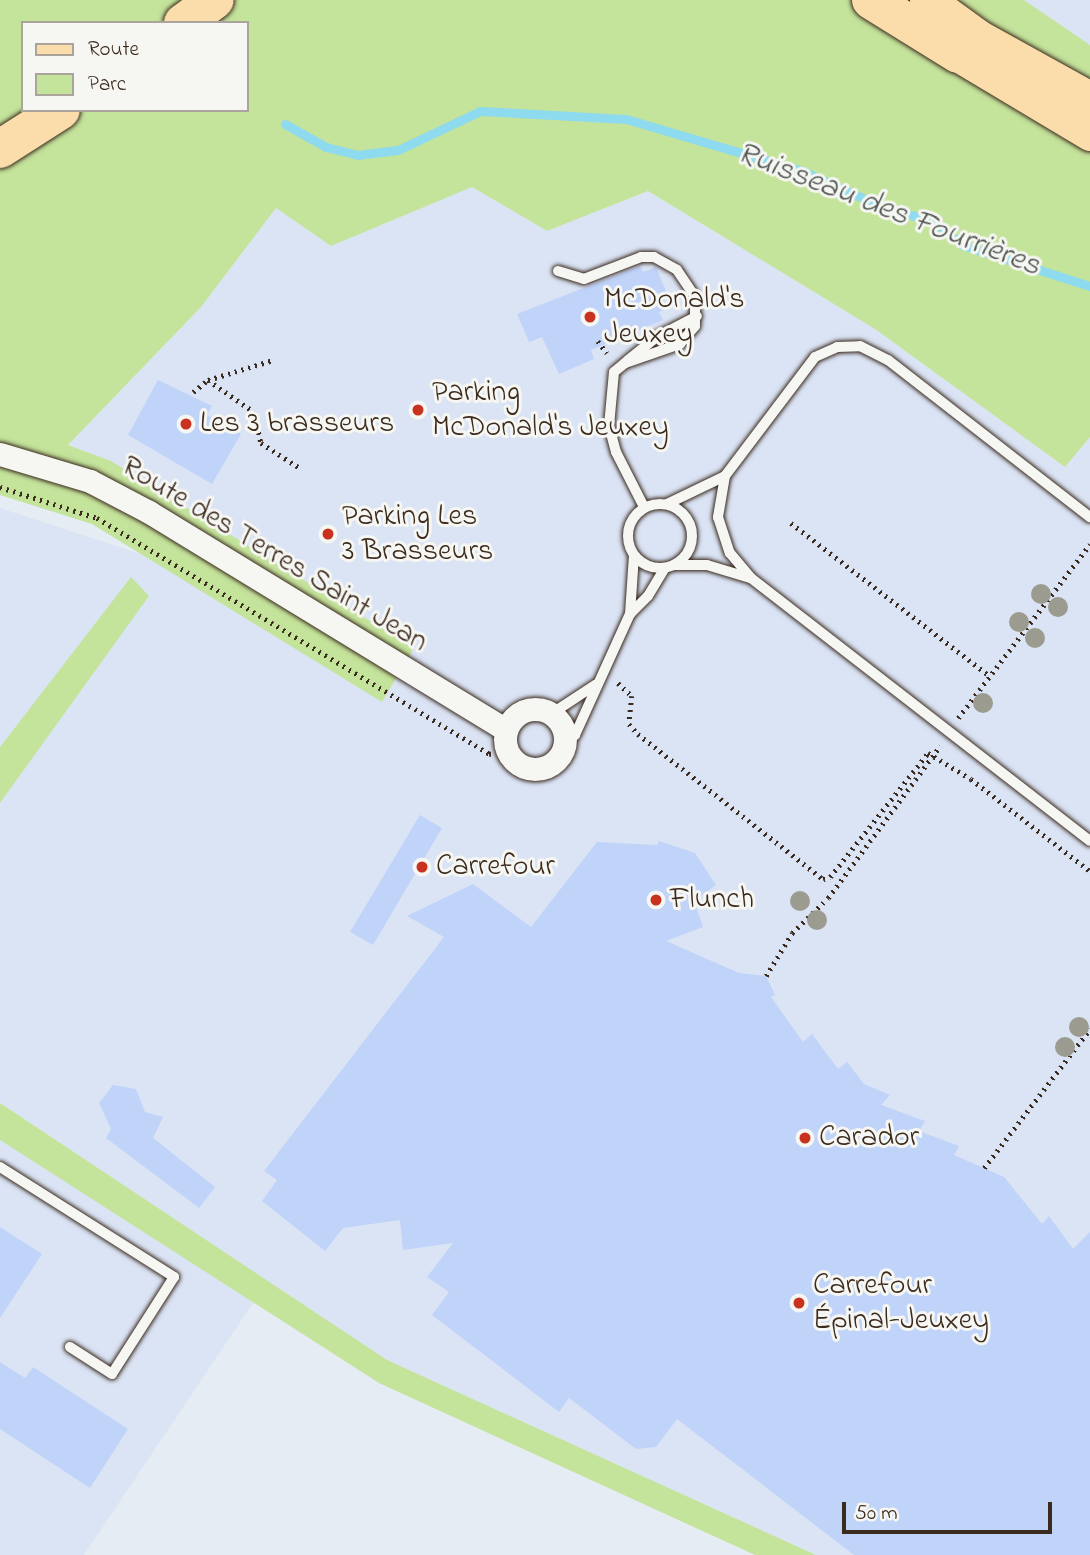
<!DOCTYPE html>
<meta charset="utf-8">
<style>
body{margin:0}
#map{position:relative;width:1090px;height:1555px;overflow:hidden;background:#e6ecf4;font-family:"Indie Flower",sans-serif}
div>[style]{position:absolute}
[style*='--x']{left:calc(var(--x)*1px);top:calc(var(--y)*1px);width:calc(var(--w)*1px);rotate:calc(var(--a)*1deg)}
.built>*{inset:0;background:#dbe4f5}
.green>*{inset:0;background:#c4e39b}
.stream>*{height:9px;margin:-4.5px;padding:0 4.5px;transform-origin:4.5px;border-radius:4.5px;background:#8edaee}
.building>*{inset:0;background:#c0d3f8}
.path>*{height:4.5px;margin-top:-2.25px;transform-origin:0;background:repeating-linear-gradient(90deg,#3b2a1e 0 2px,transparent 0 7px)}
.roads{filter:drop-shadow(0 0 2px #3b2a1e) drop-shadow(0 0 2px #3b2a1e)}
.lane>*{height:10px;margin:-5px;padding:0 5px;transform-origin:5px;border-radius:5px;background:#f6f6f2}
.lane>.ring{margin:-5px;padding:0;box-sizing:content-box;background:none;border:10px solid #f6f6f2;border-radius:50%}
.street>*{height:23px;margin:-11.5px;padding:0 11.5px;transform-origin:11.5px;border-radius:11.5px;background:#f6f6f2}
.street>.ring{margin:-11.5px;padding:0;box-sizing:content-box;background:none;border:23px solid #f6f6f2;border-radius:50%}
.primary>*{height:35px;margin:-17.5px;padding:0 17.5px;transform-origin:17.5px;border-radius:17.5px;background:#fbddab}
.highway>*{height:38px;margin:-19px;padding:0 19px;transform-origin:19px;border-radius:19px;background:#fbddab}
.trees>*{width:20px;height:20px;margin:-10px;border-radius:50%;background:#9b9b8f}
.dots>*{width:19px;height:19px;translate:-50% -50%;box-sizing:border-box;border:4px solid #f6f6f2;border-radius:50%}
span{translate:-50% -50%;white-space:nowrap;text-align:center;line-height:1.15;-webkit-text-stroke:6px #f6f6f2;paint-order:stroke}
.poi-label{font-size:30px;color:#3b2a1e}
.left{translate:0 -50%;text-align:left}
.street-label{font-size:30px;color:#3b2a1e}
.water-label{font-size:32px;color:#505652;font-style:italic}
.legend{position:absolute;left:21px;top:21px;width:228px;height:91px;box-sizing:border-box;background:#f6f6f2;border:2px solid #aba49d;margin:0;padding:9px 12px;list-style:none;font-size:21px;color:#3b2a1e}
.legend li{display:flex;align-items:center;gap:14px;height:35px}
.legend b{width:35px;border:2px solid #aba49d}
.scale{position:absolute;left:842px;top:1502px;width:210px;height:32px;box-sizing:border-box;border:4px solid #3b2a1e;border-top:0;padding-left:9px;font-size:21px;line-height:24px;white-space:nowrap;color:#3b2a1e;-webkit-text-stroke:5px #f6f6f2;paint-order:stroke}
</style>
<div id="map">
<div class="built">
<div style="clip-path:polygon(1024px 0,1090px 0,1090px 45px)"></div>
<div style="clip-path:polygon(472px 187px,547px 231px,648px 191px,875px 329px,1065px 467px,1090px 437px,1090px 1555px,816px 1555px,387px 1360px,0 1103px,0 803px,148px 596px,131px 578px,0 747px,0 508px,147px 556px,382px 701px,414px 648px,111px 461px,68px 445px,201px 307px,276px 208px,331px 246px)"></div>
<div style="clip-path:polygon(0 1140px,255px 1300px,84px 1555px,0 1555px)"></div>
</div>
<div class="green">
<div style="clip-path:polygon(evenodd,0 0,1024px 0,1090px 45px,1090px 437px,1065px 467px,875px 329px,648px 191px,547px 231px,472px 187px,331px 246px,276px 208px,201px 307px,68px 445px,111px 461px,414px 648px,382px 702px,92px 524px,0 495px,0 0,23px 23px,247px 23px,247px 110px,23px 110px,23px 23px)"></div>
<div style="clip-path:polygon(131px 577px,149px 596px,0 803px,0 747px)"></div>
<div style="clip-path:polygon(0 1103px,387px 1360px,816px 1555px,755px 1555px,379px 1383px,0 1140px)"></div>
</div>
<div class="stream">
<div style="--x:285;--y:124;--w:47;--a:29.3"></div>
<div style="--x:326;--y:147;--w:32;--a:14"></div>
<div style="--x:357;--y:155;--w:41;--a:-7"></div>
<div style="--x:398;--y:150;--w:91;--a:-25.4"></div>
<div style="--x:480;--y:111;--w:146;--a:3.1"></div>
<div style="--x:626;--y:119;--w:184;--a:16.4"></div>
<div style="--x:803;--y:171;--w:78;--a:24.3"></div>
<div style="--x:874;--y:203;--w:65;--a:17.9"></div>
<div style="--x:936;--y:223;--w:34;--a:40"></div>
<div style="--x:962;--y:245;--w:134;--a:17.8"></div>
</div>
<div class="building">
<div style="clip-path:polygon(640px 266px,643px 272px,656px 267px,668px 296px,663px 298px,667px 309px,659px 312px,663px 320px,591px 350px,594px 359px,559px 374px,542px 337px,529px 342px,517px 314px)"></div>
<div style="clip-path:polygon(158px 380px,212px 406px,207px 415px,241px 434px,212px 484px,128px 435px)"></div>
<div style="clip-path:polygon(420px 815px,442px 828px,373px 945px,350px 932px)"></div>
<div style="clip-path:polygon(659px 841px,695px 853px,716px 885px,694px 901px,703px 927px,666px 941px,739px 973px,766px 976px,775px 995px,771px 997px,803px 1042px,812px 1034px,838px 1069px,847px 1062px,864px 1084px,890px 1095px,881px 1105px,925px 1121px,919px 1131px,959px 1146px,954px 1155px,1004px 1177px,1042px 1224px,1049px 1216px,1073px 1249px,1090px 1232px,1090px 1555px,854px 1555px,677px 1419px,656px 1447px,636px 1449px,569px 1398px,559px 1412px,432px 1315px,449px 1292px,427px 1277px,453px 1243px,403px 1250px,400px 1220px,343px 1228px,325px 1251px,262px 1201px,277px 1180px,264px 1171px,444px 937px,407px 916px,473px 884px,531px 927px,597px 842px,657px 845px)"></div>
<div style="clip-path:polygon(113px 1085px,136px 1089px,145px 1112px,163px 1117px,153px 1138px,215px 1187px,199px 1208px,106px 1138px,111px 1129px,99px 1103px)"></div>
<div style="clip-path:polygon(0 1227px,42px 1254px,0 1318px)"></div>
<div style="clip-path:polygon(0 1362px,25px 1378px,33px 1367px,128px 1429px,90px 1488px,0 1429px)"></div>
</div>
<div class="path">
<div style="--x:598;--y:341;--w:15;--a:53"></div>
<div style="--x:208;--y:380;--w:56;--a:34.8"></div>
<div style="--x:254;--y:412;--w:32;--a:77"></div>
<div style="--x:261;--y:443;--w:46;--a:32.7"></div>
<div style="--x:193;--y:392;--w:19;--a:-39"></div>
<div style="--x:208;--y:380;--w:68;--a:-17.1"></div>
<div style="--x:0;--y:487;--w:102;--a:17.7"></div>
<div style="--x:97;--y:518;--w:458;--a:31"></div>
<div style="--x:489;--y:754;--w:7;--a:-8"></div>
<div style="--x:791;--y:523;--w:251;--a:37.6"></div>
<div style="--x:618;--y:683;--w:19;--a:43"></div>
<div style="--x:632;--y:696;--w:28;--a:96"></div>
<div style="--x:629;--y:724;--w:13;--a:48"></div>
<div style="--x:638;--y:734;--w:235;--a:38.1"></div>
<div style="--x:823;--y:879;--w:7;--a:-16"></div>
<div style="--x:830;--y:877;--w:158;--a:-51.7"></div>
<div style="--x:928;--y:753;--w:50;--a:31.2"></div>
<div style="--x:971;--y:779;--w:150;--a:37.7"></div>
<div style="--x:958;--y:718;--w:218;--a:-52.8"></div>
<div style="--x:766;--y:976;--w:50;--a:-58.8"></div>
<div style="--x:792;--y:933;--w:50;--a:-44.2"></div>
<div style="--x:828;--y:898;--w:189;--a:-53.6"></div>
<div style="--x:984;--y:1168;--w:175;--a:-52.7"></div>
</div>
<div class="roads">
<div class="lane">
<div style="--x:558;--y:271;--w:27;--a:17"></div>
<div style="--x:584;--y:279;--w:61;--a:-21.1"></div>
<div style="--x:641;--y:257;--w:13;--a:0"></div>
<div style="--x:654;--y:257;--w:26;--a:29"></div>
<div style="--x:677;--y:270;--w:32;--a:56"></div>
<div style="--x:695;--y:297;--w:29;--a:90"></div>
<div style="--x:695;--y:326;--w:23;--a:130"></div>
<div style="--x:680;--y:344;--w:58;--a:160.9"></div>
<div style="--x:625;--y:363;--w:14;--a:141"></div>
<div style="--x:614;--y:372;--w:54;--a:95.3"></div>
<div style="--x:609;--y:426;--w:27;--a:75"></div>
<div style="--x:616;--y:452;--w:62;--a:63"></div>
<div style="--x:627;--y:361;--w:38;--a:-39"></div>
<div style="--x:657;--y:337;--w:45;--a:-27.7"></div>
<div style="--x:725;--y:476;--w:42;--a:99.7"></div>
<div style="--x:718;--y:517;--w:38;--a:72"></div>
<div style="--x:730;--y:553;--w:33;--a:50"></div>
<div style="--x:751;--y:578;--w:429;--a:37.8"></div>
<div class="ring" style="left:628px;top:504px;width:54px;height:54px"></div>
<div style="--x:667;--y:504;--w:64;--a:-25.8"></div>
<div style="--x:725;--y:476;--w:149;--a:-52.9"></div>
<div style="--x:815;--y:357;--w:24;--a:-24"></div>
<div style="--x:837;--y:347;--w:23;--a:-2"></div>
<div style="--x:860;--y:346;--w:31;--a:27"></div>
<div style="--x:888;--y:360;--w:256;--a:37.9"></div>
<div style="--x:674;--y:565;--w:33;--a:0"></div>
<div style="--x:707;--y:565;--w:45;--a:16.8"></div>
<div style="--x:630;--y:614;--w:58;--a:-86.1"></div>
<div style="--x:551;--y:714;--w:53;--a:-33.4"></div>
<div style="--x:564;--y:742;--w:13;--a:-32"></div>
<div style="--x:575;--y:735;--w:133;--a:-65.6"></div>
<div style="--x:630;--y:614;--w:25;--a:-45"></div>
<div style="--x:648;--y:596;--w:33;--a:-59"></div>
<div style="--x:0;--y:1167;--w:206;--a:32.3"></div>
<div style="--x:174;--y:1277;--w:115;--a:122.6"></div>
<div style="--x:112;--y:1374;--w:50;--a:-147.3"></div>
</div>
<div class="street">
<div style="--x:0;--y:454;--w:94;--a:16.7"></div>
<div style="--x:90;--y:481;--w:67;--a:27.7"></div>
<div style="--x:149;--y:512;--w:418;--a:31.4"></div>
<div class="ring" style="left:505px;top:709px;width:37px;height:37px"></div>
</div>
<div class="primary">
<div style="--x:927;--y:0;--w:63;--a:36"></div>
<div style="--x:978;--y:37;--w:128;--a:29"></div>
<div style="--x:936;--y:36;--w:28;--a:39"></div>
<div style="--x:958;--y:54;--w:154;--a:30.9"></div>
</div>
<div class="highway">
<div style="--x:871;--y:0;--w:102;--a:31.8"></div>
<div style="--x:183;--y:23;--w:39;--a:-36"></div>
<div style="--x:0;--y:149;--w:72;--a:-32.6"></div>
</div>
</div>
<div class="trees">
<div style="left:1041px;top:594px"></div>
<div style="left:1058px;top:607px"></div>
<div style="left:1019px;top:622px"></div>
<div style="left:1035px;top:638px"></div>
<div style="left:983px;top:703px"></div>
<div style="left:800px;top:901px"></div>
<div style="left:817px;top:920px"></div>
<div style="left:1079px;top:1027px"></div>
<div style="left:1065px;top:1047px"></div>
</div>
<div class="dots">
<div style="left:590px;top:317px;background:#c8321e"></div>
<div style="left:418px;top:410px;background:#c8321e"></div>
<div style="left:186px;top:424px;background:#c8321e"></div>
<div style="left:328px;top:534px;background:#c8321e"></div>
<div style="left:422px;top:867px;background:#c8321e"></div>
<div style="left:656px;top:900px;background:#c8321e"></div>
<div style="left:805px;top:1138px;background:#c8321e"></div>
<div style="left:799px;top:1303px;background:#c8321e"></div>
</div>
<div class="poi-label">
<span class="left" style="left:604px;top:317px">McDonald's<br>Jeuxey</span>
<span class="left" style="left:432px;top:410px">Parking<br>McDonald's Jeuxey</span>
<span class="left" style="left:200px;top:424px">Les 3 brasseurs</span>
<span class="left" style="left:342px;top:534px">Parking Les<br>3 Brasseurs</span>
<span class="left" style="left:436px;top:867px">Carrefour</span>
<span class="left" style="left:670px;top:900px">Flunch</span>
<span class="left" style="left:819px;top:1138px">Carador</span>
<span class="left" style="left:813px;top:1303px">Carrefour<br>Épinal-Jeuxey</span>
</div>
<div class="street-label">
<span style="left:274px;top:555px;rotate:31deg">Route des Terres Saint Jean</span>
</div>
<div class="water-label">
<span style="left:888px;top:211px;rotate:21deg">Ruisseau des Fourrières</span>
</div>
<ul class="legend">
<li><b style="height:9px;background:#fbddab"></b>Route</li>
<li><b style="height:19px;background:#c4e39b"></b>Parc</li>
</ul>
<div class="scale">50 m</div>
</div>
